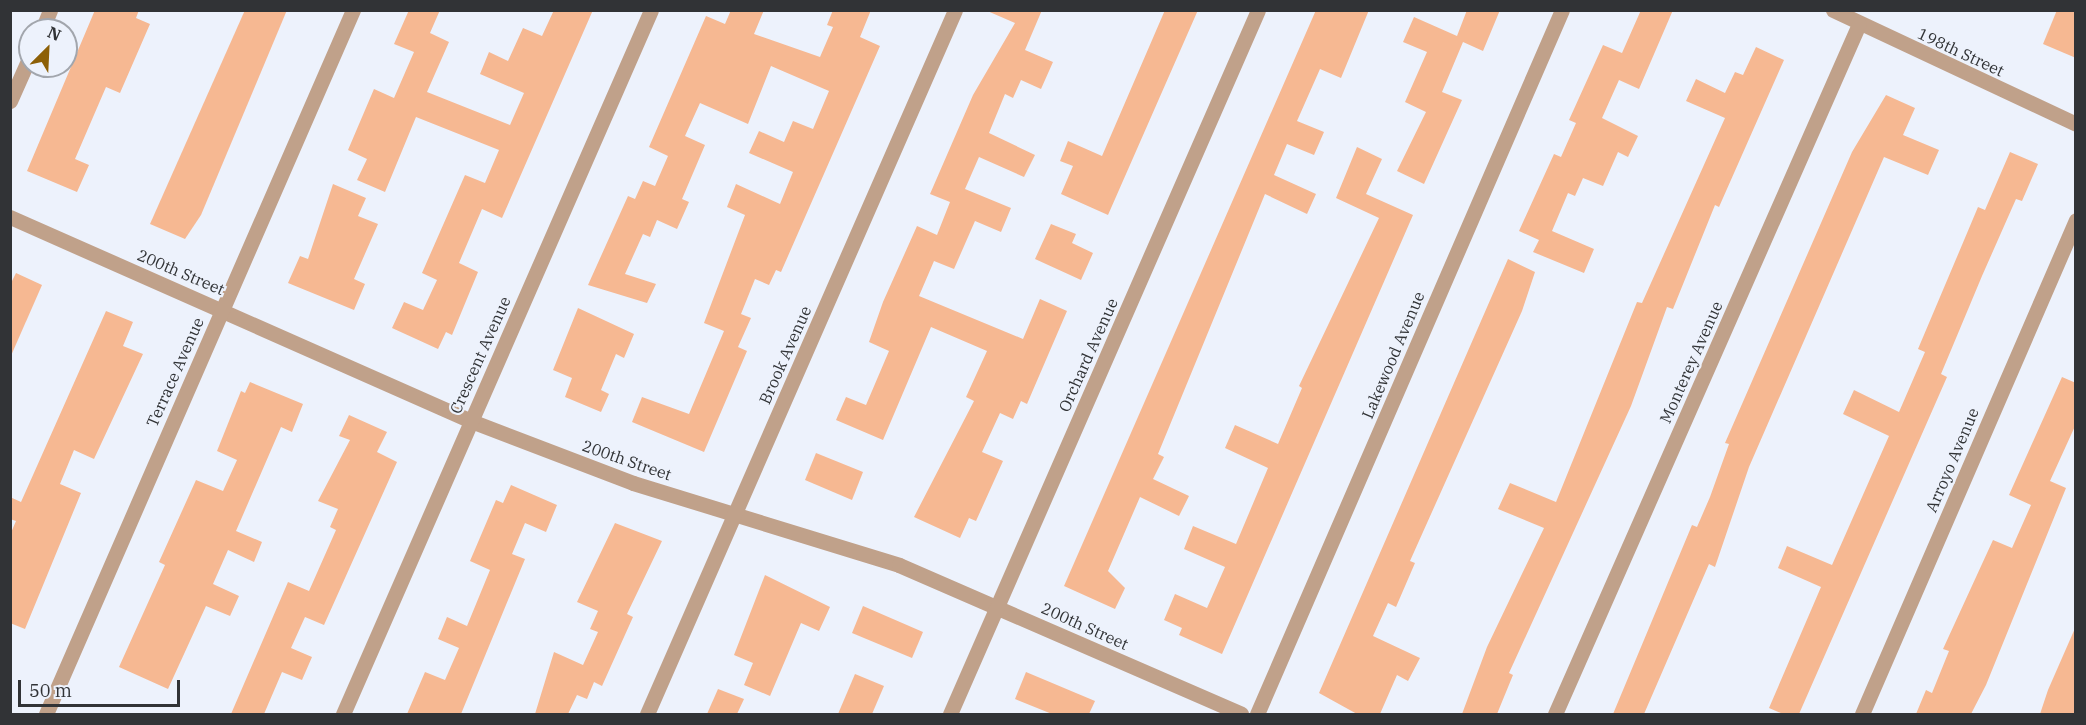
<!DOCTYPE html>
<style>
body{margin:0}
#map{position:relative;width:2086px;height:725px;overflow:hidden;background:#edf2fc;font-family:"IBM Plex Serif",serif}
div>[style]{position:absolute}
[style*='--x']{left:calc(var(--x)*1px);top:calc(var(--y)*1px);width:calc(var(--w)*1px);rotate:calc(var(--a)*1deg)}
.building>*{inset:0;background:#f6b892}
.minor>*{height:15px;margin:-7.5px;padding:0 7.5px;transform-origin:7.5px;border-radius:7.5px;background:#c0a18a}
span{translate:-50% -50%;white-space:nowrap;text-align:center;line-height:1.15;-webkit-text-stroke:4.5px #edf2fc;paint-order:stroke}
.street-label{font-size:16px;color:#313336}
.frame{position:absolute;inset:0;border:12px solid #313336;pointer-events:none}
.north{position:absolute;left:18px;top:18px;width:60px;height:60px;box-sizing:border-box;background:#edf2fc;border:2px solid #a2a6ad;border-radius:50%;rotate:24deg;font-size:16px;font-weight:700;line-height:24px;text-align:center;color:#313336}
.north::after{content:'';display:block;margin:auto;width:21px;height:27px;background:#8d6007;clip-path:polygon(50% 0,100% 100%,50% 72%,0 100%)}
.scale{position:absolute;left:18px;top:680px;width:162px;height:27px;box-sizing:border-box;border:3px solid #313336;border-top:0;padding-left:8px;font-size:18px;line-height:21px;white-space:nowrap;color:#313336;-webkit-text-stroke:4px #edf2fc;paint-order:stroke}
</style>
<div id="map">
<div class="building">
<div style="clip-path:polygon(95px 10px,139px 10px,136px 18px,150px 24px,120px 93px,106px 87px,75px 159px,89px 165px,77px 192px,27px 171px)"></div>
<div style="clip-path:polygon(245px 10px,287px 10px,201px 215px,185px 239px,150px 224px)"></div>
<div style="clip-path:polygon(409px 10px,440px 10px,430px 33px,449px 42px,427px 92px,510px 125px,524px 93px,480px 74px,489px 52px,508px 61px,523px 28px,542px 36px,554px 10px,593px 10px,502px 218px,482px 209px,459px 263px,478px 272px,452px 335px,446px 332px,438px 349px,392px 328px,404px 302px,423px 310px,437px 280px,422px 273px,465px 175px,485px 183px,499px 150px,416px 117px,385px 192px,357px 180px,367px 159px,348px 150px,374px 89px,394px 98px,414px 52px,394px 44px)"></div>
<div style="clip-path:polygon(731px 10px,764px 10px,754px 34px,820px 57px,833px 27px,827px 25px,833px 10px,871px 10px,860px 37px,880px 46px,781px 272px,776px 270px,769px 285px,755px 279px,741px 314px,751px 318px,738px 347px,747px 351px,704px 452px,632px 422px,642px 397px,689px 414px,724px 331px,704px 323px,745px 215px,727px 207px,736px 184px,780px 204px,793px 172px,749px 153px,759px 131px,784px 142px,793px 121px,813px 129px,829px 91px,771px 66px,748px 124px,700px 103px,685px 136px,705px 145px,682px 199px,689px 202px,677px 229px,657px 220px,650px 237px,643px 234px,625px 274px,656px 284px,647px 303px,588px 285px,628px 196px,635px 199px,643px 181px,655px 186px,668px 156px,649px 147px,706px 16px,725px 24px)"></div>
<div style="clip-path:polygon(985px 10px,1042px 10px,1025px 50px,1053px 62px,1041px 89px,1021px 80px,1013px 98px,1005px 94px,989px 133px,1035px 155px,1024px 177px,979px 157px,965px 189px,1011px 208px,1001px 232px,975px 221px,954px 269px,934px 261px,919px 296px,1023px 339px,1040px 299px,1067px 311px,1027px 404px,1021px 401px,1013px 419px,1000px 413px,982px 452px,1003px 461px,976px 521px,969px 518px,960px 538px,914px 517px,974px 401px,966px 397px,987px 351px,931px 327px,883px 440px,836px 420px,846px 397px,866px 405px,889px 351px,869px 342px,883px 302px,917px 226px,937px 235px,950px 202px,930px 194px,973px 95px,1015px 23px)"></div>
<div style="clip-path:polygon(1165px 10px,1198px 10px,1108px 215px,1061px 194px,1073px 166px,1060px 161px,1068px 141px,1102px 156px)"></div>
<div style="clip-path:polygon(1316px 10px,1369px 10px,1341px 78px,1320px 69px,1297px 121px,1324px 132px,1314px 155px,1287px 144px,1274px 175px,1316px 194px,1307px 214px,1265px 194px,1158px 454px,1164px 457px,1153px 479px,1189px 496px,1179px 516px,1140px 497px,1108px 571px,1125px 588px,1115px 609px,1064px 586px)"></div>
<div style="clip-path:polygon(1467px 10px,1500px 10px,1483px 51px,1463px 42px,1442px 92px,1462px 100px,1424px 184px,1397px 171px,1426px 112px,1405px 102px,1427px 52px,1403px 42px,1414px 17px,1457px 36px)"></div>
<div style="clip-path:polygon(1641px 10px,1673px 10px,1639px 89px,1619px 80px,1602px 118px,1638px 136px,1628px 157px,1618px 152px,1603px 186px,1583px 178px,1575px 196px,1568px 193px,1552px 231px,1594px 249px,1584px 273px,1533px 252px,1539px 240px,1519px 231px,1554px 154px,1561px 157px,1576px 123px,1569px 120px,1603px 45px,1622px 53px)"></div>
<div style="clip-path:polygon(2057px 10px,2076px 10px,2076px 58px,2043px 44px)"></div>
<div style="clip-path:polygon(1756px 47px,1784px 60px,1719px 207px,1715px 205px,1673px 309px,1667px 307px,1631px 406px,1509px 673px,1513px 675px,1497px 714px,1462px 714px,1487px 647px,1544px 528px,1498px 509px,1510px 483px,1556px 502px,1637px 302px,1642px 303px,1725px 118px,1686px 101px,1696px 79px,1725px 93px,1735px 72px,1743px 75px)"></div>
<div style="clip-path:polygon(1886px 95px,1915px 108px,1903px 135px,1939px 150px,1928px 175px,1884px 157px,1749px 467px,1715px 567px,1709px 564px,1644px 714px,1613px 714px,1692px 525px,1697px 527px,1710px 497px,1729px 444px,1725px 443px,1852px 152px)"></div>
<div style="clip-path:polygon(1357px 147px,1382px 159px,1366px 194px,1413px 215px,1222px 654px,1179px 635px,1182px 628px,1164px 620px,1175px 594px,1207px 608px,1225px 567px,1184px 549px,1193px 526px,1236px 544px,1268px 468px,1225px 448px,1235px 425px,1278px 444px,1302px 388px,1299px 386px,1379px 218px,1336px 198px)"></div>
<div style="clip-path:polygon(2010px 152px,2038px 164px,2022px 201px,2016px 199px,1982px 276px,1941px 374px,1947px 377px,1799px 714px,1783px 714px,1769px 708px,1821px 587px,1778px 568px,1787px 546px,1832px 565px,1889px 436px,1843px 414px,1854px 390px,1899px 412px,1925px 352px,1918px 349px,1962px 245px,1978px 207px,1985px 210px)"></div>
<div style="clip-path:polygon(333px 184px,366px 198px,358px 216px,378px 224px,354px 279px,365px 284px,354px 310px,288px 283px,300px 256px,308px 259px)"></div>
<div style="clip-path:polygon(1051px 224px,1076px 234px,1072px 243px,1093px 253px,1081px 280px,1035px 259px)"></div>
<div style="clip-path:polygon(1508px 259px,1535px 272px,1522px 311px,1410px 561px,1415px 563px,1396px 607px,1388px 603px,1373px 636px,1420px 658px,1408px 681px,1397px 675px,1380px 714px,1357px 714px,1319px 693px)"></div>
<div style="clip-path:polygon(16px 273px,42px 285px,10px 358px,10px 285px)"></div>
<div style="clip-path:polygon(578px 308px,634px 334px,624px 358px,616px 354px,601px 390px,609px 394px,601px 412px,565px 397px,572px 378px,553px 370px)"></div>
<div style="clip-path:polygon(106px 311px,133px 322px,123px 346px,143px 354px,94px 459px,74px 450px,60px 484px,81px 493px,25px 629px,10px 623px,10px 535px,16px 521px,10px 519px,10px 497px,21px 502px)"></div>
<div style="clip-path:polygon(2062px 377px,2076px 383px,2076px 424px,2050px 481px,2066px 488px,1986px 685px,1971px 714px,1916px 714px,1926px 690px,1932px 693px,1949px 651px,1943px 649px,1993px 540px,2012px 548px,2031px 505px,2009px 495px)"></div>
<div style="clip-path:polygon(250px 382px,303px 404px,292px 432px,281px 427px,236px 531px,262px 542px,254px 562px,228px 550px,213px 584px,239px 596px,230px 616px,206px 606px,168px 689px,119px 667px,165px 565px,159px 562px,196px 480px,223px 491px,237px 460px,217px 451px,241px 391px,245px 393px)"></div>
<div style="clip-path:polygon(349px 415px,387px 432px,377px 452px,397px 462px,324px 625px,305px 617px,291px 648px,312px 657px,302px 680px,282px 672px,264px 714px,231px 714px,288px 582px,309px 591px,336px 530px,330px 527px,338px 509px,318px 501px,350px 440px,339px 436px)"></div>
<div style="clip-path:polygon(816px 453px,863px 472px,852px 500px,805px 480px)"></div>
<div style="clip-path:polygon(511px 485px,557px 505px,546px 532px,525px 523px,512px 554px,525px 559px,461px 714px,407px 714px,425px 672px,445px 680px,459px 648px,438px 639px,447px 617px,467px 626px,490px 570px,470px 561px,496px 500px,503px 503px)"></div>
<div style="clip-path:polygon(615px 523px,662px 541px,627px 614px,633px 617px,602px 686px,594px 682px,587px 699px,577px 695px,568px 714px,535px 714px,554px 652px,583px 665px,598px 632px,590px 629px,598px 611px,577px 602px)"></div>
<div style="clip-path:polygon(765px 575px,830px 607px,819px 631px,801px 623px,770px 696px,744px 685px,753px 663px,734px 655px)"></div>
<div style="clip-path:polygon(863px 606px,923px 632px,912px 658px,852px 633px)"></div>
<div style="clip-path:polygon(2076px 626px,2076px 714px,2040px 714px,2048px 690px)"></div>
<div style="clip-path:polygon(1026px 672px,1095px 701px,1089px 714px,1052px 714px,1015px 699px)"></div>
<div style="clip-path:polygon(855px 674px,884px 686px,872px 714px,838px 714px)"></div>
<div style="clip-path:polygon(718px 689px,744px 699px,737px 714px,707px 714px)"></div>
</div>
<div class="minor">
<div style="--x:1833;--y:10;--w:268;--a:25.1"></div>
<div style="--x:42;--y:30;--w:22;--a:-68"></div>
<div style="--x:10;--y:101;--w:49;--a:-66"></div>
<div style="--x:10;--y:217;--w:504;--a:23.87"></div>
<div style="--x:471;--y:421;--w:173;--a:20.9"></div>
<div style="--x:633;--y:483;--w:278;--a:17.1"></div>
<div style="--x:899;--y:565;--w:373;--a:23.5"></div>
<div style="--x:46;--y:714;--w:768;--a:-66.44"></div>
<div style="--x:343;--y:714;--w:768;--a:-66.37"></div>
<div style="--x:647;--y:714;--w:768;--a:-66.37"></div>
<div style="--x:950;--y:714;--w:768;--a:-66.37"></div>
<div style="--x:1257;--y:714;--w:767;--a:-66.58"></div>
<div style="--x:1555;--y:714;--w:754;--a:-66.22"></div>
<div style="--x:1862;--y:714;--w:538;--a:-66.58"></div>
</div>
<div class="street-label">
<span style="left:1961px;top:52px;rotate:25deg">198th Street</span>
<span style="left:181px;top:272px;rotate:23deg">200th Street</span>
<span style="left:480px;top:355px;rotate:-66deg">Crescent Avenue</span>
<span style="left:785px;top:355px;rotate:-66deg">Brook Avenue</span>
<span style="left:1088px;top:355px;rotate:-66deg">Orchard Avenue</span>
<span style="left:1393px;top:355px;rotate:-67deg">Lakewood Avenue</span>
<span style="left:1691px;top:362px;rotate:-66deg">Monterey Avenue</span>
<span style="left:175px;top:372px;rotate:-66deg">Terrace Avenue</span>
<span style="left:627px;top:460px;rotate:19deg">200th Street</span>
<span style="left:1952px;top:460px;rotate:-67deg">Arroyo Avenue</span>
<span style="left:1085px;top:626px;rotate:24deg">200th Street</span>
</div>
<div class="frame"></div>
<div class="north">N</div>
<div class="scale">50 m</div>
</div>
